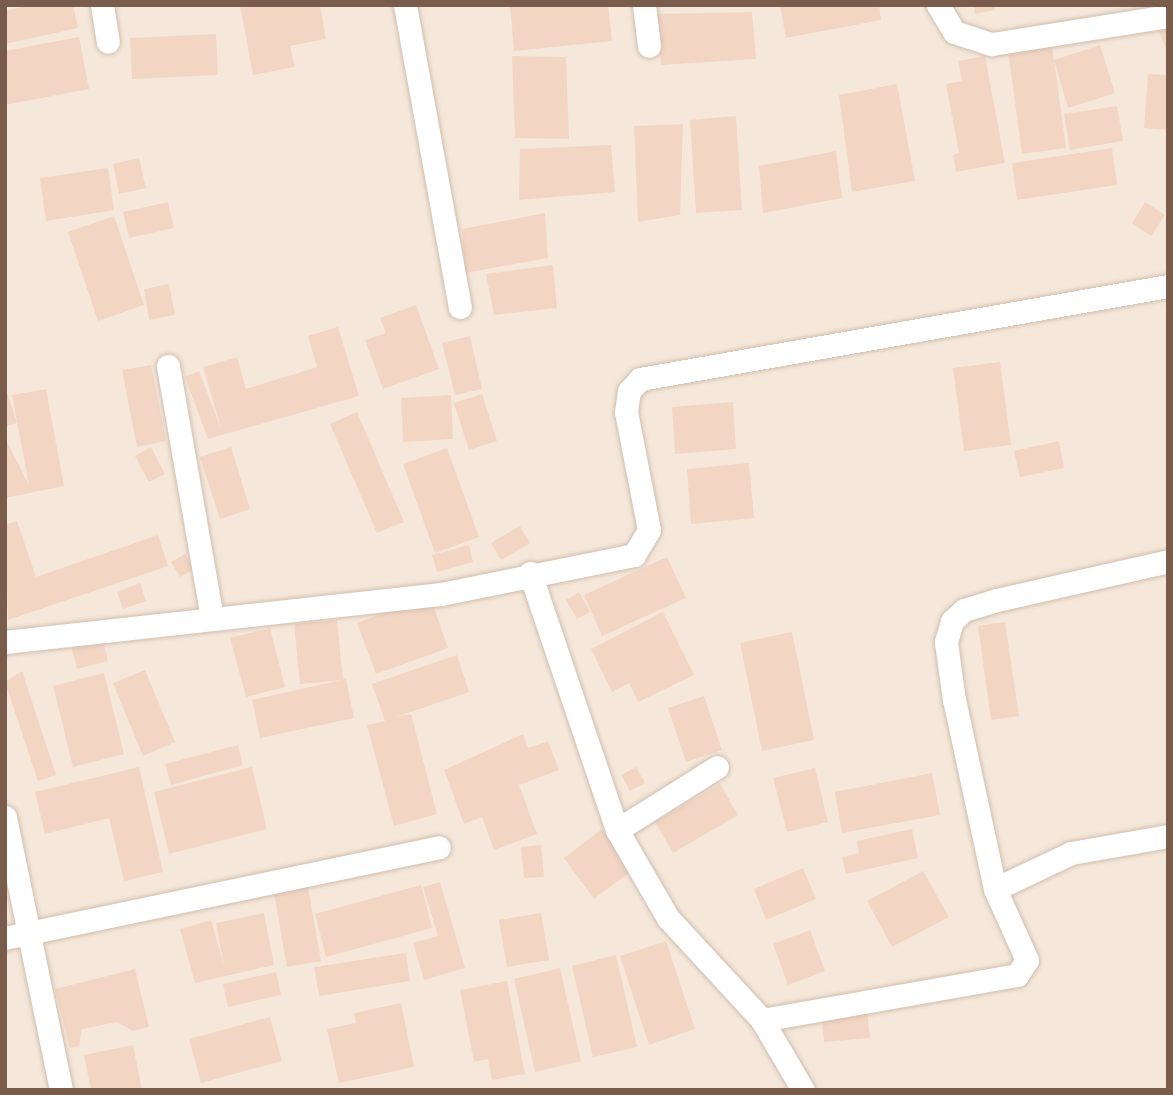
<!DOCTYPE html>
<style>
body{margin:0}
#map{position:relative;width:1173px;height:1095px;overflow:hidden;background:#fdf6ec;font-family:Manrope,sans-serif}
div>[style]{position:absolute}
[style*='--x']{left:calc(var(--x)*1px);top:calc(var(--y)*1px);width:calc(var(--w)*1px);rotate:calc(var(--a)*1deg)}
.residential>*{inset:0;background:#f5e8da}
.building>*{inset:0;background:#f3d5c3}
.roads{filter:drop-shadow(0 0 2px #d1beb0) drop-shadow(0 0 2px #d1beb0)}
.minor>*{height:23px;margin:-11.5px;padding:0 11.5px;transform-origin:11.5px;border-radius:11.5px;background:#fff}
span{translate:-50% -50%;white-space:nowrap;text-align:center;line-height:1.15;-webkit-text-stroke:5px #fffaf3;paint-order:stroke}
.frame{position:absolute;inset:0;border:7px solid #7a5c4d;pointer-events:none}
</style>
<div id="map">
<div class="residential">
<div style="clip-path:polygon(5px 5px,1168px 5px,1168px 1090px,5px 1090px)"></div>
</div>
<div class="building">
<div style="clip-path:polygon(31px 5px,73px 5px,78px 28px,5px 44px,5px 11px)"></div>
<div style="clip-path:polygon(240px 5px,320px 5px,326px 39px,290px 46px,295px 67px,253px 75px)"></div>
<div style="clip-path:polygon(510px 5px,608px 5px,612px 41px,514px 51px)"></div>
<div style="clip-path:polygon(780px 5px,879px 5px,881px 20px,786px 38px)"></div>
<div style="clip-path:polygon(974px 5px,994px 5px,995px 10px,975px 14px)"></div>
<div style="clip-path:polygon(752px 12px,756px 59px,661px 65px,656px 14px)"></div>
<div style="clip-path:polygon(1168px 21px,1168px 53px,1156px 25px)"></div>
<div style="clip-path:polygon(216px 34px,218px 75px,132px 79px,130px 38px)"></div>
<div style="clip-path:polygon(79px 37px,89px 89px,5px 105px,5px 51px)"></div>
<div style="clip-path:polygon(1100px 45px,1115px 93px,1068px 108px,1054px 60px,1066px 148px,1022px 154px,1008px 51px,1052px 46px,1054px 60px)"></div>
<div style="clip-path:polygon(512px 56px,566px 57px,569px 139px,515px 138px)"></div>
<div style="clip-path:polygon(985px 56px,1005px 163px,956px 172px,953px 155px,959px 153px,946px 84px,962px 81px,958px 61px)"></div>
<div style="clip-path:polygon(1148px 74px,1168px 75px,1168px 130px,1144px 128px)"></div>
<div style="clip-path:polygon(897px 84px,915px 181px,852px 192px,839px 95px)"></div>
<div style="clip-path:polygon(1117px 106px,1123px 141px,1070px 150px,1064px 114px)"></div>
<div style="clip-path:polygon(736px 116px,742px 210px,696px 213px,690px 120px)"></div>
<div style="clip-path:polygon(683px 124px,680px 215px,638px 222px,634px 126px)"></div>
<div style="clip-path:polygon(611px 145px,615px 192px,519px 200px,520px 149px)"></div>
<div style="clip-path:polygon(1112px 148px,1117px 185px,1017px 200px,1012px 163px)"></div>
<div style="clip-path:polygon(836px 151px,842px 198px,763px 213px,759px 166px)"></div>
<div style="clip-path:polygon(139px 158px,146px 188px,119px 194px,113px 164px)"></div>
<div style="clip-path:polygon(108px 168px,114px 210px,46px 221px,40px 178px)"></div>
<div style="clip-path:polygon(168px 202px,174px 228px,129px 238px,123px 212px)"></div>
<div style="clip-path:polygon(1145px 202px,1165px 215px,1151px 236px,1132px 223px)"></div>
<div style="clip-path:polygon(545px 213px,548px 258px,465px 273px,462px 229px)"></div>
<div style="clip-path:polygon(114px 216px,144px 305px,98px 321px,68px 232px)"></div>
<div style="clip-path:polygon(553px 265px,557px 308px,494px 315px,486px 274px)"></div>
<div style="clip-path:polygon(169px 284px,175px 315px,149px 320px,144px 289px)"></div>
<div style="clip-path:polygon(416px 305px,439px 369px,383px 389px,365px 340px,386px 333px,380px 318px)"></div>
<div style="clip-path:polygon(338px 327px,359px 396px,208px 439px,185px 377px,199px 371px,222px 431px,203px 367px,237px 357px,246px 389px,317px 367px,308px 336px)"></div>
<div style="clip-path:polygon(470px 336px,482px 389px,455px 395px,442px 343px)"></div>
<div style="clip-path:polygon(1000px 362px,1011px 445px,964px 451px,953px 368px)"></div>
<div style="clip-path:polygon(151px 365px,166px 441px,137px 447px,122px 370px)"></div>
<div style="clip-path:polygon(5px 386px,17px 423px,5px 426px)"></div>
<div style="clip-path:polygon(46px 389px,64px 486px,5px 498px,5px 438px,29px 485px,12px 395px)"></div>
<div style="clip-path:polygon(482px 394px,497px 441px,469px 450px,454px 403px)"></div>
<div style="clip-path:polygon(451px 395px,453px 439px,403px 442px,401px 398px)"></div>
<div style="clip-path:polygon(733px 402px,736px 449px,675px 454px,672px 407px)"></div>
<div style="clip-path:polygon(357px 412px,404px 522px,377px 533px,330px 424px)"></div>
<div style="clip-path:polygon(1059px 441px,1064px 468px,1020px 477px,1014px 451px)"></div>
<div style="clip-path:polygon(151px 447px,165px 474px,149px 482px,135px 456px)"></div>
<div style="clip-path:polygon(231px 447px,250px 509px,220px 519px,200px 457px)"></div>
<div style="clip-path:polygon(447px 448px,479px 537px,435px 553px,403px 464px)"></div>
<div style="clip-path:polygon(749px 463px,754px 518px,691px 524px,687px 469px)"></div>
<div style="clip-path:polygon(17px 521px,36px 577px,158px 535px,168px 566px,8px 620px,5px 525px)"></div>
<div style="clip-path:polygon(520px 526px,530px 543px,501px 560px,491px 543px)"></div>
<div style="clip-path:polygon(469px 545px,473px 562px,437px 572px,432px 555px)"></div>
<div style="clip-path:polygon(185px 554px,194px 569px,180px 577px,171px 562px)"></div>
<div style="clip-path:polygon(667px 557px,686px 598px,602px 636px,584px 595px)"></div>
<div style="clip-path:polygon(140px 583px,146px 601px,123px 609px,117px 592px)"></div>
<div style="clip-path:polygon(579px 592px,590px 612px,577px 619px,566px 600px)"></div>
<div style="clip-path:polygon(430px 596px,448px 648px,376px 674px,357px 623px)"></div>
<div style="clip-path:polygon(663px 612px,694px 675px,638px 702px,629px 683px,612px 692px,591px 649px)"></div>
<div style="clip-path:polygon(337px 620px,343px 680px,300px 684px,294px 624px)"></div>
<div style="clip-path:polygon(1005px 622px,1019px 716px,991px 720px,978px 626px)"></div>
<div style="clip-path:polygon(270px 628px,285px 687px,246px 697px,230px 638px)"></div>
<div style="clip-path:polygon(792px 632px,814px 740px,762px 751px,740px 643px)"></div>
<div style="clip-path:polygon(102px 637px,108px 661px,77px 669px,71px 645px)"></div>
<div style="clip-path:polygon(457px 655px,469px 692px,396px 717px,411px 714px,437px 814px,394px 826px,367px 725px,385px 721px,372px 684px)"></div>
<div style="clip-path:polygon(145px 670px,175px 742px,143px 756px,113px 683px)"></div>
<div style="clip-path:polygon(22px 671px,56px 775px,38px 781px,5px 682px)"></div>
<div style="clip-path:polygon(104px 673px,124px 754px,73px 767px,53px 686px)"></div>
<div style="clip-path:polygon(346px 679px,354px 718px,260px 738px,252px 700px)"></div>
<div style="clip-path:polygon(704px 696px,722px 750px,686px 762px,668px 708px)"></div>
<div style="clip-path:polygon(523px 734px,528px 748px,548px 741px,559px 770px,519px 785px,537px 834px,494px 850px,482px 817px,464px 824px,444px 770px)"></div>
<div style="clip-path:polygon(238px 745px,243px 765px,171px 785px,165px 764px)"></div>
<div style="clip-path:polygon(139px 767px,163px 872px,124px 881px,109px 818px,45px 834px,35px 792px)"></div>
<div style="clip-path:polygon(252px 767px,267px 829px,169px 854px,154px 792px)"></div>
<div style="clip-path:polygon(636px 767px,645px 783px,630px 791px,621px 775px)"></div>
<div style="clip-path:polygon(815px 768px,828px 822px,787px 832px,773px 778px)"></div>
<div style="clip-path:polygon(932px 773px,940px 815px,842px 833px,835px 792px)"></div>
<div style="clip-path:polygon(720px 784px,738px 815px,673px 853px,655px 822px)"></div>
<div style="clip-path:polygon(602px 829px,633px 870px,594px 899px,564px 858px)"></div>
<div style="clip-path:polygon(912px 829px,918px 858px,846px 874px,842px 857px,859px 853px,857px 841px)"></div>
<div style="clip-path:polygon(541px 845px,544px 877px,524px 878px,521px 847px)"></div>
<div style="clip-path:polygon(803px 868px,816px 899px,766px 920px,754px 889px)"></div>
<div style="clip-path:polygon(923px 871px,949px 917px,892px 947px,867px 901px)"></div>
<div style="clip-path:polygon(307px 881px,321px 961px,287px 967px,273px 887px)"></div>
<div style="clip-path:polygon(440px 882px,465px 968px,424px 980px,413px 943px,438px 936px,423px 887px)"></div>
<div style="clip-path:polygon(421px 885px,432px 928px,326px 957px,315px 914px)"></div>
<div style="clip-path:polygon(264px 913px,274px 965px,195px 983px,180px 929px,211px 920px,224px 966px,216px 923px)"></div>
<div style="clip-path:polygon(541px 913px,549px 960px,507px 967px,499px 920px)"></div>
<div style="clip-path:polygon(810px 930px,825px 971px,788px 985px,773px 944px)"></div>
<div style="clip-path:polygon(666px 941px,695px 1029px,649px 1045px,620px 956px)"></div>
<div style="clip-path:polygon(406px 953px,410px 981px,319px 996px,314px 967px)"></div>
<div style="clip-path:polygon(616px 955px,637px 1047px,593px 1057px,572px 966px)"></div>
<div style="clip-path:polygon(560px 968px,581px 1061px,535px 1072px,514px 979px)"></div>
<div style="clip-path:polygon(135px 969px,149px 1027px,133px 1031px,117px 1022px,82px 1029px,79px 1046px,70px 1048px,55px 989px)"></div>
<div style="clip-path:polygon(276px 972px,281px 995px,228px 1007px,223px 984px)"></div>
<div style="clip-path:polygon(507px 981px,525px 1074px,492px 1080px,488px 1059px,474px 1062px,460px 990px)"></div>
<div style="clip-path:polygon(401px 1003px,414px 1067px,339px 1083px,327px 1029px,356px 1023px,354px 1013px)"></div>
<div style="clip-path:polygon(867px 1009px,870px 1038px,824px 1042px,821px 1013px)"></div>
<div style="clip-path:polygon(270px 1017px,282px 1061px,201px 1083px,189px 1039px)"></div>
<div style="clip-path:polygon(133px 1045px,142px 1090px,91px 1090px,84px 1055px)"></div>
</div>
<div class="roads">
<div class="minor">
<div style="--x:102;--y:5;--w:37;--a:81"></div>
<div style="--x:405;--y:5;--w:307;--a:79.7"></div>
<div style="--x:644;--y:5;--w:41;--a:83"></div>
<div style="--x:938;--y:5;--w:31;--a:59"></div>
<div style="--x:954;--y:32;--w:40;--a:18"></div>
<div style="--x:992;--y:44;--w:178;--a:-9"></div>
<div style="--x:168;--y:366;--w:256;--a:80.1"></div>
<div style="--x:530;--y:573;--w:271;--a:71.3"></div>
<div style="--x:617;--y:830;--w:102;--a:59.9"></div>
<div style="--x:668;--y:918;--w:139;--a:47.3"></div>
<div style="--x:5;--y:642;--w:439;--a:-6.3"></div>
<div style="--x:441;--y:594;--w:197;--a:-11.4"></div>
<div style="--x:634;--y:555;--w:29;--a:-59"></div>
<div style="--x:649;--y:530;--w:120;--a:-101"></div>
<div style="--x:626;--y:412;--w:21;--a:-82"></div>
<div style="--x:629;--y:391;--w:16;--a:-47"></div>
<div style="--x:640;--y:379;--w:536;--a:-9.99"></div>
<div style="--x:5;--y:817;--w:279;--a:78.4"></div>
<div style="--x:617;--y:830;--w:118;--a:-32.2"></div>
<div style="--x:995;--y:889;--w:193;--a:-102.2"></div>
<div style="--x:954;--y:700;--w:59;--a:-97.9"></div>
<div style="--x:946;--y:642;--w:22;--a:-74"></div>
<div style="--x:952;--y:621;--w:16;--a:-43"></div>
<div style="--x:964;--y:610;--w:34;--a:-17"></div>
<div style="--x:997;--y:600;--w:175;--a:-12.8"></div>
<div style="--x:5;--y:938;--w:443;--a:-11.8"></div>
<div style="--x:803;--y:1090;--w:81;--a:-120.4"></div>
<div style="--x:762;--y:1020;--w:259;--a:-10"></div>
<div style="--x:1017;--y:975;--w:18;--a:-56"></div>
<div style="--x:1027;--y:960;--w:78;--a:-114.3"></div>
<div style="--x:995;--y:889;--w:84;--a:-25.3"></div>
<div style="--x:1071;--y:853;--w:98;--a:-9.9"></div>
</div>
</div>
<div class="frame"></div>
</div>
